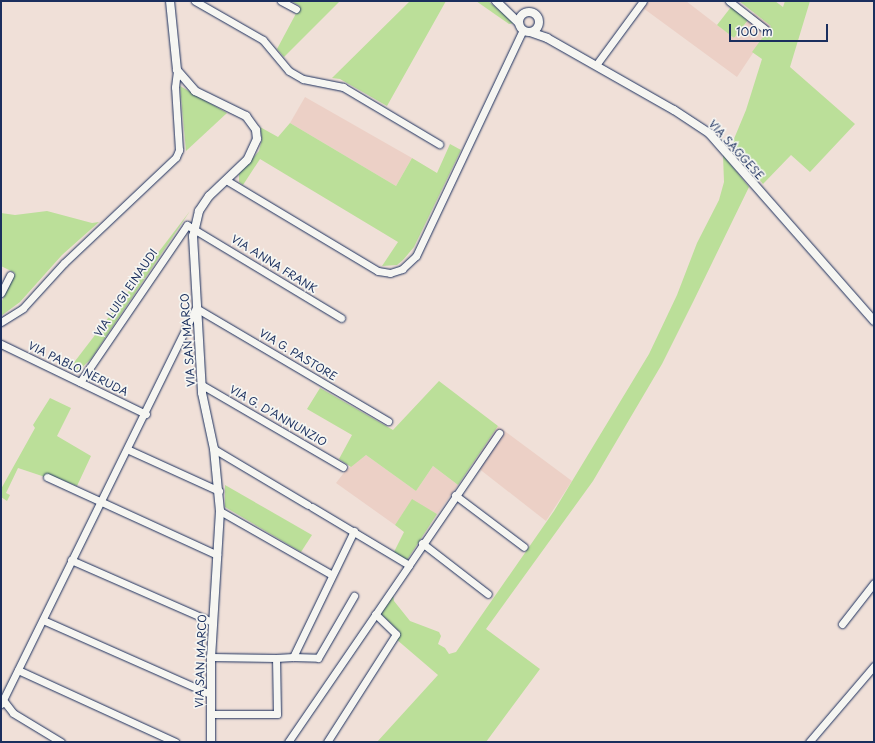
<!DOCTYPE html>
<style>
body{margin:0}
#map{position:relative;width:875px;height:743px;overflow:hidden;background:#f0e0d8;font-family:"Playpen Sans",sans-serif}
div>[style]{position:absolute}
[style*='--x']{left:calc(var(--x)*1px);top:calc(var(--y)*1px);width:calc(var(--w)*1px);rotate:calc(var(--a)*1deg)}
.built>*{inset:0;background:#ecd0c6}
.green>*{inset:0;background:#bbdf99}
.roads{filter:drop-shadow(0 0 1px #1b2f5e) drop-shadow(0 0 1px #1b2f5e)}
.minor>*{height:7px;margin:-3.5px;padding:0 3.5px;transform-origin:3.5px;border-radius:3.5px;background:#f6f6f2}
.major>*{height:8px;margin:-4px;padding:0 4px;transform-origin:4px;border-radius:4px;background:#f6f6f2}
.major>.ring{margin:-4px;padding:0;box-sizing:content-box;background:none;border:8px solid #f6f6f2;border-radius:50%}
span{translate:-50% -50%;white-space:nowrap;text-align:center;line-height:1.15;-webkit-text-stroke:3.5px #f6f6f2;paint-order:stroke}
.street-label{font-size:11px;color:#1b2f5e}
.frame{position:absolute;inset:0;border:2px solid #1b2f5e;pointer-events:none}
.scale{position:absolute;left:729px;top:24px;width:99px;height:18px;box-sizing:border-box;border:2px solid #1b2f5e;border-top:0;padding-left:5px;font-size:12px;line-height:14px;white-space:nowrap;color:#1b2f5e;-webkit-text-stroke:3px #f6f6f2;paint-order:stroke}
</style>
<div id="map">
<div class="built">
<div style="clip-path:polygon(649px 1px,686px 1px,734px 38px,754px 13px,771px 26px,737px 77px,643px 8px)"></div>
<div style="clip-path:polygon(305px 97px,412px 158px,396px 186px,290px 123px)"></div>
<div style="clip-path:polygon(498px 426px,572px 481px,546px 521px,473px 464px)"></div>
<div style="clip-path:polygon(366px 455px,416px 491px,433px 466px,458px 485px,437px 514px,412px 500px,395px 525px,336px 483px,346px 470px)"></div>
</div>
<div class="green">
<div style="clip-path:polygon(291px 1px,340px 1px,284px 57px,277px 49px,300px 6px)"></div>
<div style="clip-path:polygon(410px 1px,446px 1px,387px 106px,340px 79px,332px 78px)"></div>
<div style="clip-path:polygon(476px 1px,488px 1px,515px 23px,509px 24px)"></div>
<div style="clip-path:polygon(739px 1px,775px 1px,783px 7px,785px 1px,810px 1px,790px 67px,855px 124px,810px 172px,791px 155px,763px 184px,731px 146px,746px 110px,762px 59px,752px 52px,771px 26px)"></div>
<div style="clip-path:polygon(731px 7px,748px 20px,734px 38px,717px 25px)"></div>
<div style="clip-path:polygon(180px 86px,227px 113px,186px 151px)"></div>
<div style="clip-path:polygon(290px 123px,396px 186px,412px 158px,437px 173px,450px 144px,461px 150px,414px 247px,403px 260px,397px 265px,382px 266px,398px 242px,260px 159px,243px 185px,239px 182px,239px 174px,259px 151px,262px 139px,260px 127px,278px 137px)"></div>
<div style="clip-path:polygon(723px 155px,749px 187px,694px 300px,662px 364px,593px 481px,486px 629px,540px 669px,486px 742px,377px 742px,438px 675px,396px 639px,400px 632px,380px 613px,393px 594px,394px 601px,410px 621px,439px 632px,441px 636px,438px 644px,445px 648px,449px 654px,456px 652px,554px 511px,649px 354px,677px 295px,697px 243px,719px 200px,724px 182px)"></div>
<div style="clip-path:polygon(47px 211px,92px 223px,99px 222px,62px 255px,20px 302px,1px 316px,1px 303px,15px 273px,1px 266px,1px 213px,15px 215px)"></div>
<div style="clip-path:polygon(190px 211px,91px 359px,76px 373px,69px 369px)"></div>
<div style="clip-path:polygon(439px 381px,498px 426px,458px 485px,433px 466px,416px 491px,366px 455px,351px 467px,339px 459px,352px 435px,307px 409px,320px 388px,393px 430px)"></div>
<div style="clip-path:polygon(50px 398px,71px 408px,57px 436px,91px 456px,77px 486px,47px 474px,45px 477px,18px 468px,6px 493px,10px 495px,7px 501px,1px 497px,1px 489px,35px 428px,33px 425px)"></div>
<div style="clip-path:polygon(225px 485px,312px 535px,301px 552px,225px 507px)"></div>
<div style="clip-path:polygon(412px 499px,437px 514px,407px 560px,394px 552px,404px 532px,395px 525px)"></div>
</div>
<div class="roads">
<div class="minor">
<div style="--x:195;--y:1;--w:78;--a:29.8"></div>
<div style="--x:263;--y:40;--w:40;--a:50"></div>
<div style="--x:289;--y:71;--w:16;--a:30"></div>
<div style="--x:303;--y:79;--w:41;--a:11.3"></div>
<div style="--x:343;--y:87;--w:112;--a:30.7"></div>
<div style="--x:281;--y:1;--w:17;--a:28"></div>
<div style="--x:729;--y:1;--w:46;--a:37.9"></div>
<div style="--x:596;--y:65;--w:79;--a:-53.7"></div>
<div style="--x:226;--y:180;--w:177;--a:30.9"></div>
<div style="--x:378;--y:271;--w:12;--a:9"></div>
<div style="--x:390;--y:273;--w:13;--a:-18"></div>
<div style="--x:402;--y:269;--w:19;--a:-43"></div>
<div style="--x:416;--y:256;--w:250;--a:-64.7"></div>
<div style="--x:1;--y:293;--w:20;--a:-63"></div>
<div style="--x:1;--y:322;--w:26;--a:-32"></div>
<div style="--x:23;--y:308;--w:61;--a:-47.7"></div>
<div style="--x:64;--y:263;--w:154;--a:-43.4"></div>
<div style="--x:176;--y:157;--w:8;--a:-67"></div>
<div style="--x:179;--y:150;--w:63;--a:-93.6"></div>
<div style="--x:175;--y:87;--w:17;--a:-83"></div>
<div style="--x:1;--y:344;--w:161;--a:25.8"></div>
<div style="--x:80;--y:382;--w:190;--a:-55.7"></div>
<div style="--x:187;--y:225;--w:180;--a:31.1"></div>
<div style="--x:202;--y:385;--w:163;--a:30.2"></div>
<div style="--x:214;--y:449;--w:109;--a:30.8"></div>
<div style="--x:129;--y:450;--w:99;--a:24.5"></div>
<div style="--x:47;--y:477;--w:187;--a:24.6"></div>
<div style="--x:455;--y:495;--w:86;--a:37"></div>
<div style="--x:312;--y:507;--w:113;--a:30.9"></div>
<div style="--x:409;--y:565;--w:160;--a:-55.7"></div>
<div style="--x:220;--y:511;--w:129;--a:29.7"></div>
<div style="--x:422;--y:543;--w:83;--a:37.7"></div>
<div style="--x:71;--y:560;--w:154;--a:23.7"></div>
<div style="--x:43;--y:620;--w:183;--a:23.9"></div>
<div style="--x:842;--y:624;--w:52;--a:-52"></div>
<div style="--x:211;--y:657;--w:65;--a:0.9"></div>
<div style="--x:293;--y:657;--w:25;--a:2"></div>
<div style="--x:318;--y:658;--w:72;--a:-59.9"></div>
<div style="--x:18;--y:670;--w:173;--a:24.6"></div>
<div style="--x:3;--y:700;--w:16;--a:52"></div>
<div style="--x:13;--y:713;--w:56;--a:31.1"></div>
<div style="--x:1;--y:704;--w:441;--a:-63.8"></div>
<div style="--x:196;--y:308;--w:223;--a:30.5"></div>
<div style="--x:210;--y:714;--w:67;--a:0"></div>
<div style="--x:277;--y:714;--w:56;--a:-91"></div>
<div style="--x:276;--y:658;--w:17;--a:-3"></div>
<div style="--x:293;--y:657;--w:140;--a:-64.2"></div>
<div style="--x:288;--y:742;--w:214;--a:-55.6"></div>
<div style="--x:327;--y:742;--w:128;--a:-57.4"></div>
<div style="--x:396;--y:634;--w:29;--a:-136"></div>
<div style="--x:809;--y:742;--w:100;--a:-49.5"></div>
</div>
<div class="major">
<div style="--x:170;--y:1;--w:69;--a:84.2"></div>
<div style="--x:177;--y:70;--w:28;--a:49"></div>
<div style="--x:195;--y:91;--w:57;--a:26.1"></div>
<div style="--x:246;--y:116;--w:17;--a:54"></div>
<div style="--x:256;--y:130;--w:9;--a:84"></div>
<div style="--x:257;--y:139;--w:23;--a:115"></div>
<div style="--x:247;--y:160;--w:52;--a:136.5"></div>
<div style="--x:209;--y:196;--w:18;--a:124"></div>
<div style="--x:199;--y:211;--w:26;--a:103"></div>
<div style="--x:193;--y:236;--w:157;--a:86.7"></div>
<div style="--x:202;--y:393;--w:57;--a:77.9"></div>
<div style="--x:214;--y:449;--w:62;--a:84.5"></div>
<div style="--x:220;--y:511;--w:146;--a:93.5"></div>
<div style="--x:211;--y:657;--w:85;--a:90"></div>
<div style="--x:496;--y:1;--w:32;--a:44"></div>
<div class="ring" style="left:519px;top:12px;width:12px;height:12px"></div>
<div style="--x:530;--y:32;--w:18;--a:19"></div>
<div style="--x:547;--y:38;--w:146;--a:29.6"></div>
<div style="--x:674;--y:110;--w:42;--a:33.3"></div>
<div style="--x:709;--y:133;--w:250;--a:48.7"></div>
</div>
</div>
<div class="street-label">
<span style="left:736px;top:150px;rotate:48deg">VIA SAGGESE</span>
<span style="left:274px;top:264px;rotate:32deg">VIA ANNA FRANK</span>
<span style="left:126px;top:293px;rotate:-56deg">VIA LUIGI EINAUDI</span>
<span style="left:188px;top:340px;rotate:-94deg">VIA SAN MARCO</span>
<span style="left:298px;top:355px;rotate:31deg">VIA G. PASTORE</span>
<span style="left:78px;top:369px;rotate:26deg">VIA PABLO NERUDA</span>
<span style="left:278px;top:416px;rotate:30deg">VIA G. D'ANNUNZIO</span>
<span style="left:201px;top:661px;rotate:-88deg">VIA SAN MARCO</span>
</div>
<div class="frame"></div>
<div class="scale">100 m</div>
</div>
